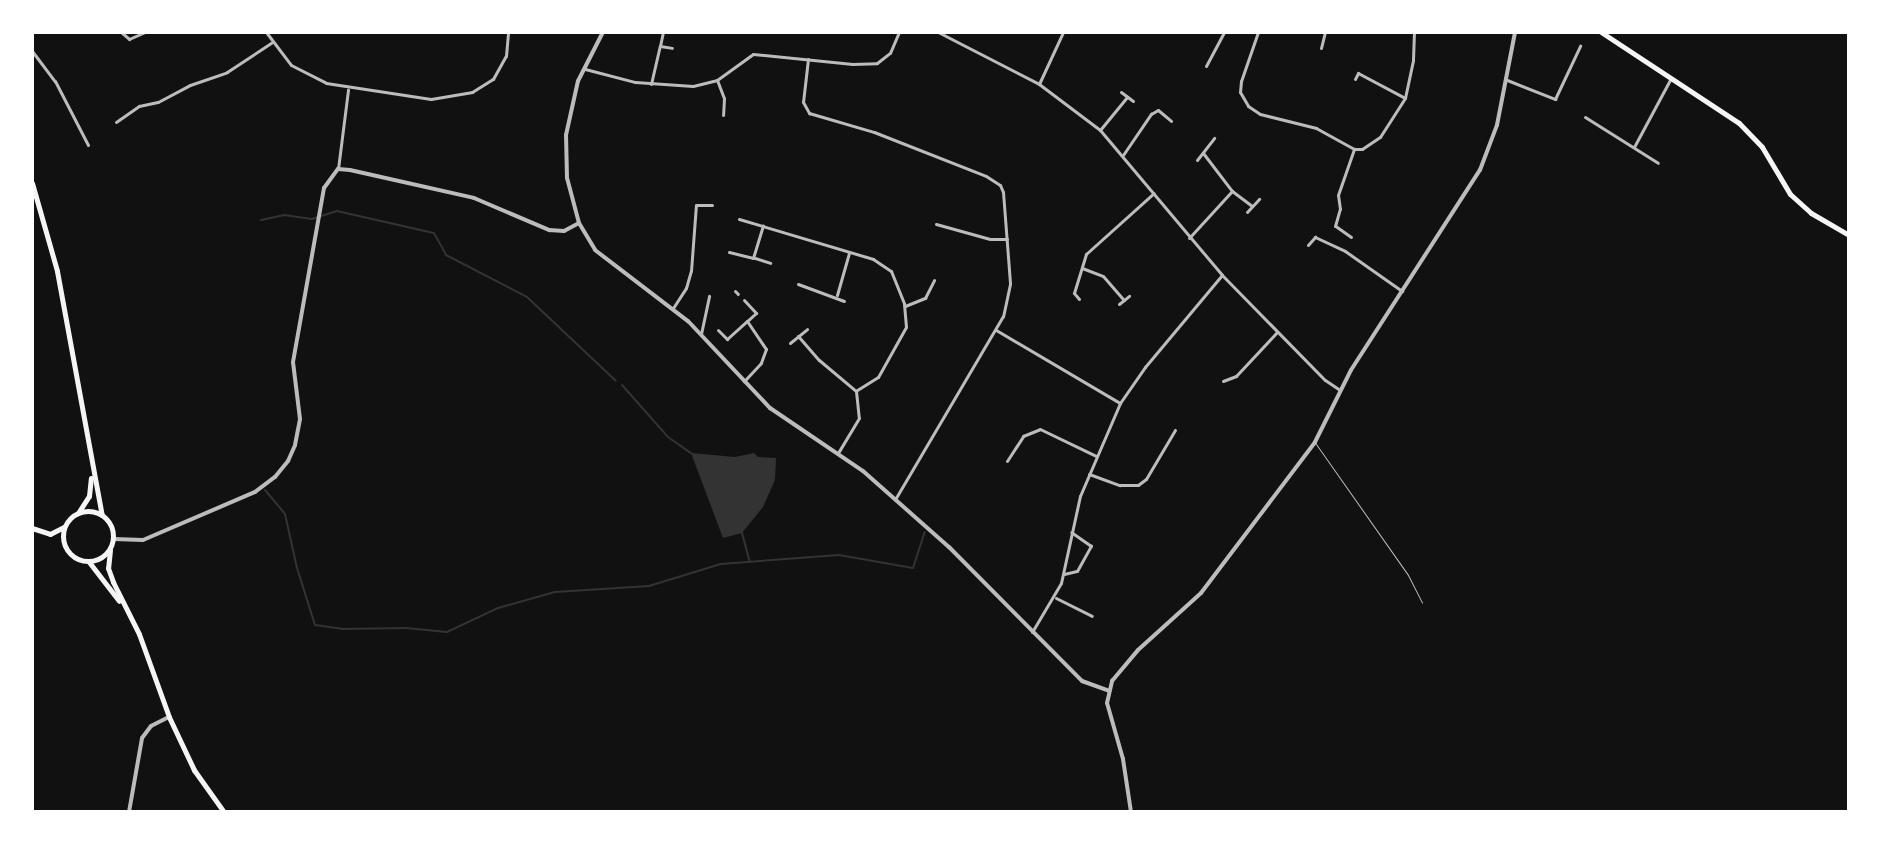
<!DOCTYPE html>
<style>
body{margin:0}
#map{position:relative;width:1881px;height:844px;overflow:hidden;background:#111;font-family:"DM Sans",sans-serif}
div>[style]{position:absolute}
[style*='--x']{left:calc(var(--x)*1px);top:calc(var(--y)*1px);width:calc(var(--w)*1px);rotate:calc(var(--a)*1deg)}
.water>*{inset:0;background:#333}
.stream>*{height:2px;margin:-1px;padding:0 1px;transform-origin:1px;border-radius:1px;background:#333}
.service>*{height:1px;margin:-0.5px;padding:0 0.5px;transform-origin:0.5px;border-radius:0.5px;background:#bcbcbc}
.minor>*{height:3px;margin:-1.5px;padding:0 1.5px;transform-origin:1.5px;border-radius:1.5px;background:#bcbcbc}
.tertiary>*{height:4px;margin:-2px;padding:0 2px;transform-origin:2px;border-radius:2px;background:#bcbcbc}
.primary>*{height:5px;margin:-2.5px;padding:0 2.5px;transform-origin:2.5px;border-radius:2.5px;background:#f5f5f5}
.primary>.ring{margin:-2.5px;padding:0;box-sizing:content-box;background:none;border:5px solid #f5f5f5;border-radius:50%}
span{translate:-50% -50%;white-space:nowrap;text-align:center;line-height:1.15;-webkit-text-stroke:7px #fff;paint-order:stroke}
.frame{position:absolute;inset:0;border:34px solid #fff;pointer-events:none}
</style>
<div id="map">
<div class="water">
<div style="clip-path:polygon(691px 453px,735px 457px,754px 453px,758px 457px,776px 458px,775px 480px,763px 507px,742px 533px,723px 538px)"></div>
</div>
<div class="stream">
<div style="--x:261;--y:220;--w:24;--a:-12"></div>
<div style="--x:284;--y:215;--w:28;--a:8"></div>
<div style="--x:312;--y:219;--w:26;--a:-18"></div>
<div style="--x:337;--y:211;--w:99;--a:12.8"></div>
<div style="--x:434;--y:233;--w:25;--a:61"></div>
<div style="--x:446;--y:255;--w:91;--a:27.4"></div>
<div style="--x:527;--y:297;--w:122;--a:43.3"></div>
<div style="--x:622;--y:385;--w:69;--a:48.5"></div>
<div style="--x:668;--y:437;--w:28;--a:35"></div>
<div style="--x:265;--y:490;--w:31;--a:50"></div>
<div style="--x:285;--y:514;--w:55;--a:77.5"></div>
<div style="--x:297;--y:568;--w:60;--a:72.5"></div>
<div style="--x:315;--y:625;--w:27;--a:8"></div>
<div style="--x:342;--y:629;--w:64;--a:-0.9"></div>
<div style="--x:406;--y:628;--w:41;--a:5.6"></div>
<div style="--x:447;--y:632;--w:56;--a:-25.2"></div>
<div style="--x:498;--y:608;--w:59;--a:-15.7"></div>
<div style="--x:555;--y:592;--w:94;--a:-3.7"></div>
<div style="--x:649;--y:586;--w:75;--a:-17"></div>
<div style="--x:721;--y:564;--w:118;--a:-4.4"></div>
<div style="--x:839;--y:555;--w:75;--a:10"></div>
<div style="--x:913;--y:568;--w:38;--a:-72"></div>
<div style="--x:742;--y:533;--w:30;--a:75"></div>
</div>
<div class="service">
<div style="--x:1316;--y:444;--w:160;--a:54.9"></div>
<div style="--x:1408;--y:575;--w:31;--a:63"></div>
</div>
<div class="minor">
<div style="--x:121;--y:32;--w:11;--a:41"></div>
<div style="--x:129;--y:39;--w:17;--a:-24"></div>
<div style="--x:266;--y:32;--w:41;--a:52.9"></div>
<div style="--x:291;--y:65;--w:39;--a:27"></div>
<div style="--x:326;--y:83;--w:106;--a:8.7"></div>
<div style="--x:431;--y:99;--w:42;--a:-9.7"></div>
<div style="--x:472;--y:92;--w:25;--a:-32"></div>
<div style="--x:493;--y:79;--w:26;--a:-61"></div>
<div style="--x:506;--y:56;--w:24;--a:-85"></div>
<div style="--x:938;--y:32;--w:114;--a:27.2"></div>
<div style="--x:1039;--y:84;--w:76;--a:37"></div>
<div style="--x:1100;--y:130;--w:189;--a:49.9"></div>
<div style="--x:1222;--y:275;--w:147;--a:45.6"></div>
<div style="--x:1325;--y:380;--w:18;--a:34"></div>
<div style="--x:1258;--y:32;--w:52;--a:109.1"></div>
<div style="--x:1241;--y:81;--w:11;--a:95"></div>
<div style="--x:1240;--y:92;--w:16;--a:60"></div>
<div style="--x:1248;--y:106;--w:14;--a:34"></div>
<div style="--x:1260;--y:114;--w:58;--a:14"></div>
<div style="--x:1316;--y:128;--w:43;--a:28.9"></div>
<div style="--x:1354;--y:149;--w:8;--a:0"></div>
<div style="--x:1362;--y:149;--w:22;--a:-34"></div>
<div style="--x:1380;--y:137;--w:46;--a:-57.3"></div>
<div style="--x:1405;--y:98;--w:39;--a:-78"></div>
<div style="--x:1413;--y:60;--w:28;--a:-88"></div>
<div style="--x:660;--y:46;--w:14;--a:-78"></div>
<div style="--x:1321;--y:48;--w:16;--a:-76"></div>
<div style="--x:32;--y:51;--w:38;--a:53"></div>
<div style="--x:55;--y:81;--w:72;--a:62.7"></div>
<div style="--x:808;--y:59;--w:43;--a:96.6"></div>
<div style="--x:803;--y:102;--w:13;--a:61"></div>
<div style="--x:809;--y:113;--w:68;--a:16.3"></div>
<div style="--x:874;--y:132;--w:120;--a:21.4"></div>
<div style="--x:986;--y:176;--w:17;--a:33"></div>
<div style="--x:1000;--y:185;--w:8;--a:67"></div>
<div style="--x:1003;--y:192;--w:92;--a:85.6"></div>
<div style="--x:1010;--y:284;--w:33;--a:102"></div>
<div style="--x:1003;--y:316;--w:212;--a:120.5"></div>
<div style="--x:1206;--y:66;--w:38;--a:-62"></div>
<div style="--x:585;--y:69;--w:52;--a:14.6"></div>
<div style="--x:635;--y:82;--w:58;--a:3.9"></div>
<div style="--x:693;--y:86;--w:25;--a:-14"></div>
<div style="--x:717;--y:80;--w:44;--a:-35.8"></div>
<div style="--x:753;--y:54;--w:100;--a:5.8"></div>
<div style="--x:852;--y:64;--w:25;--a:-2"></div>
<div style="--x:877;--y:63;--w:16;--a:-38"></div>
<div style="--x:890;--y:53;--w:23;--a:-67"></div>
<div style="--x:1355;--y:79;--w:7;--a:-63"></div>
<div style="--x:1358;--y:73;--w:53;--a:28"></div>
<div style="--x:717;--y:80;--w:19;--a:69"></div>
<div style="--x:724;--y:98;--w:17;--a:93"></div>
<div style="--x:1507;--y:80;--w:52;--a:21.6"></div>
<div style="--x:1555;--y:99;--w:59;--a:-64.7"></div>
<div style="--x:651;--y:84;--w:39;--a:-77"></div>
<div style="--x:660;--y:46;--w:12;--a:9"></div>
<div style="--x:1039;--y:84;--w:57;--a:-65.2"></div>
<div style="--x:1121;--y:92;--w:15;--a:37"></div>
<div style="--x:1585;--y:117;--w:86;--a:32.2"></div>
<div style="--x:116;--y:122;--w:28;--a:-35"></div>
<div style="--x:139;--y:106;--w:19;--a:-12"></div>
<div style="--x:158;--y:102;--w:36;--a:-28"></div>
<div style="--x:190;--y:85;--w:39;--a:-19"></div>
<div style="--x:227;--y:72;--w:53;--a:-33.4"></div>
<div style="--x:1100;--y:130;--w:43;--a:-50.7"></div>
<div style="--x:1634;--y:147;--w:76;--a:-61.8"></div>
<div style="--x:1203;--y:153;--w:48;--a:52.7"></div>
<div style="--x:1232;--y:191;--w:25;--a:37"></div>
<div style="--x:1123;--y:155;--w:50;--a:-55.7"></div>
<div style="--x:1151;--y:114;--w:8;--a:-30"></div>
<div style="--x:1158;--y:110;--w:17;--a:40"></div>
<div style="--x:1197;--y:160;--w:28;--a:-52"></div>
<div style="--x:338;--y:169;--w:80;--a:-82.8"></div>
<div style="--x:1247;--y:212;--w:18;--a:-47"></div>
<div style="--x:739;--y:219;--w:140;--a:16.6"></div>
<div style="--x:873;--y:259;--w:22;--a:34"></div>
<div style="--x:891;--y:271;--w:35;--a:68"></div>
<div style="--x:904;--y:304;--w:23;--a:85"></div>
<div style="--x:906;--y:327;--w:57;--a:119.2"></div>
<div style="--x:878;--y:377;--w:26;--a:148"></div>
<div style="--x:936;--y:224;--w:56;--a:15.5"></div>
<div style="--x:990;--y:239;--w:17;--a:0"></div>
<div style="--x:1351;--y:237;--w:19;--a:-145"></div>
<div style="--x:1335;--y:226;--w:18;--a:-74"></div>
<div style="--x:1340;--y:209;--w:14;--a:-98"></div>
<div style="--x:1338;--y:195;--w:49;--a:-70.8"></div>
<div style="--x:1189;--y:238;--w:64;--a:-47.5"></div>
<div style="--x:1308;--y:245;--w:11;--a:-49"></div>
<div style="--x:1315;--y:237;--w:33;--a:25"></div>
<div style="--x:1345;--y:251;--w:70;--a:35.1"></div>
<div style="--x:729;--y:252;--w:25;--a:14"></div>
<div style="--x:753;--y:258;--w:34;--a:-73"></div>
<div style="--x:755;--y:258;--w:16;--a:18"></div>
<div style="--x:1082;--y:268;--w:22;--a:21"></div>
<div style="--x:1103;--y:276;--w:32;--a:49"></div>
<div style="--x:798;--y:284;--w:49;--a:20.3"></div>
<div style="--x:735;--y:291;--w:4;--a:45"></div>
<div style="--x:837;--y:295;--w:44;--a:-74.1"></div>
<div style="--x:1079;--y:299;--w:8;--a:-130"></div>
<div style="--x:1074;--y:293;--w:41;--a:-72.9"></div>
<div style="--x:1086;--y:254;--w:91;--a:-41.9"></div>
<div style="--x:744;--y:300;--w:18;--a:47"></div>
<div style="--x:756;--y:313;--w:12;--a:138"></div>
<div style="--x:747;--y:321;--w:34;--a:56"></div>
<div style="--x:766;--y:349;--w:15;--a:110"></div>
<div style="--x:761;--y:363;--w:25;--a:133"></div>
<div style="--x:1119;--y:304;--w:13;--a:-39"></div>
<div style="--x:905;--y:306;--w:22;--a:-22"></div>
<div style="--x:925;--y:298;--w:20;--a:-63"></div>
<div style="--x:673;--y:308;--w:24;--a:-57"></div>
<div style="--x:686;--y:288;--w:18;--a:-74"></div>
<div style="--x:691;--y:271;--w:66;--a:-85.7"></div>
<div style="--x:696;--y:205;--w:16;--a:0"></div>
<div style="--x:718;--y:330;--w:13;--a:45"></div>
<div style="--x:727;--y:339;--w:27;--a:-42"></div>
<div style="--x:996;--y:330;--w:144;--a:30.5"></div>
<div style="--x:701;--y:334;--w:39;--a:-78"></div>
<div style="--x:798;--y:336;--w:32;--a:49"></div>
<div style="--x:819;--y:360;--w:48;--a:40"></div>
<div style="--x:856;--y:391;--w:27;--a:84"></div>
<div style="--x:859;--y:418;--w:41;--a:121"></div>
<div style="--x:790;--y:343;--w:22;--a:-39"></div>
<div style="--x:1223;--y:381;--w:14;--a:-21"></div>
<div style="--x:1236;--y:376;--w:60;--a:-47"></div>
<div style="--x:1007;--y:461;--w:30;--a:-57"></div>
<div style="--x:1023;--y:436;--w:18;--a:-22"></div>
<div style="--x:1040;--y:429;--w:62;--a:25.7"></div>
<div style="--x:1089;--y:474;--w:33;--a:20"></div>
<div style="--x:1120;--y:485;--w:18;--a:0"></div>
<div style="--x:1138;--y:485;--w:10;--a:-37"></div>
<div style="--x:1146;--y:479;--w:57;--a:-59.4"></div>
<div style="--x:1064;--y:574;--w:13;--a:-13"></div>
<div style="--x:1077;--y:571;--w:29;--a:-61"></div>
<div style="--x:1091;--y:546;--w:24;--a:-145"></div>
<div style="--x:1056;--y:598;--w:40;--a:26.6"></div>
<div style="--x:1032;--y:632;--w:57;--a:-59.4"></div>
<div style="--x:1061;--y:583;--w:89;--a:-77.7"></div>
<div style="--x:1080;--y:496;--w:101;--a:-66.7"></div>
<div style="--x:1120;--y:403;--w:44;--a:-55.2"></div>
<div style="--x:1145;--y:367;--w:120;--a:-50.1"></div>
</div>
<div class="tertiary">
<div style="--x:579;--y:223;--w:47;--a:-104.9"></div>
<div style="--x:567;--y:178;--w:43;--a:-91.3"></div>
<div style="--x:566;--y:135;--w:55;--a:-77.5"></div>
<div style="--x:578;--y:81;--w:55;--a:-63"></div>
<div style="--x:114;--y:539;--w:29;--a:2"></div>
<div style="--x:143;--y:540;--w:122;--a:-23.2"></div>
<div style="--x:255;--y:492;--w:25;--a:-37"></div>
<div style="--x:275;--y:477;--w:21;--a:-51"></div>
<div style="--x:288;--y:461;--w:17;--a:-66"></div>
<div style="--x:295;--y:445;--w:26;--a:-79"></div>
<div style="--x:300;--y:419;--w:57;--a:-97"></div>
<div style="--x:293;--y:362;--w:177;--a:-79.9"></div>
<div style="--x:324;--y:188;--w:24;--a:-54"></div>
<div style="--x:338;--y:169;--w:12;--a:5"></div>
<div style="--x:350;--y:170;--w:127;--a:12.7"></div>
<div style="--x:474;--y:198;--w:82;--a:23.1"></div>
<div style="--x:549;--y:230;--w:15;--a:4"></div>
<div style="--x:564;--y:231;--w:17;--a:-28"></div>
<div style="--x:579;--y:223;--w:31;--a:59"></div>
<div style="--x:595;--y:250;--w:117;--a:37.4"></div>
<div style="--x:688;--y:321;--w:120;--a:46.7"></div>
<div style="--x:770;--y:408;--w:112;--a:34.1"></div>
<div style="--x:863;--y:471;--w:115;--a:41.5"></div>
<div style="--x:949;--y:547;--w:189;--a:45.2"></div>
<div style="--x:1082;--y:681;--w:29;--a:20"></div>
<div style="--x:129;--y:812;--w:75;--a:-80"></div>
<div style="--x:142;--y:738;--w:15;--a:-53"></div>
<div style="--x:151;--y:726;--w:20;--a:-27"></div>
<div style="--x:1131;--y:812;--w:54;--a:-98.6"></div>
<div style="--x:1123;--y:759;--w:58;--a:-105.9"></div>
<div style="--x:1107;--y:703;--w:23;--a:-77"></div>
<div style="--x:1112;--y:681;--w:40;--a:-50"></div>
<div style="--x:1138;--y:650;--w:85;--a:-42.1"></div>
<div style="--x:1201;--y:593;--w:189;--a:-52.9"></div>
<div style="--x:1315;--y:442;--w:80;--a:-63.4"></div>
<div style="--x:1351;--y:370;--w:238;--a:-57.2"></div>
<div style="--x:1480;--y:170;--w:48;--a:-69.3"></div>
<div style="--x:1497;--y:125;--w:95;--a:-79"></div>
</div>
<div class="primary">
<div style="--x:1601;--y:32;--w:165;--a:33.4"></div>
<div style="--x:1739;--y:123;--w:33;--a:46"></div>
<div style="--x:1762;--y:147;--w:55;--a:59.2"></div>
<div style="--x:1790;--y:194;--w:28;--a:42"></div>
<div style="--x:1811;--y:213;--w:44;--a:30.1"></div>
<div style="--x:32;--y:183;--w:91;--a:74.1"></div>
<div style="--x:57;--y:271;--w:248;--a:79.6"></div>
<div class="ring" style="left:63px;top:511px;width:45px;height:45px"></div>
<div style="--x:78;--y:513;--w:20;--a:-57"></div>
<div style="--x:89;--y:496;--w:18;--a:-84"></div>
<div style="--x:32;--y:528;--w:19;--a:18"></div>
<div style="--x:50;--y:534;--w:16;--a:-27"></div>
<div style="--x:110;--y:550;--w:18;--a:96"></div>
<div style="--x:108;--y:568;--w:15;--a:70"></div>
<div style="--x:113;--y:582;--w:58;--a:63.4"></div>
<div style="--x:139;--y:634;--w:88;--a:70.1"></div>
<div style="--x:169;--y:717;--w:59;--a:64.7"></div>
<div style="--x:194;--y:770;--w:52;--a:54.5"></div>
<div style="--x:89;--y:562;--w:49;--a:52.4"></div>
</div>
<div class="frame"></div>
</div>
